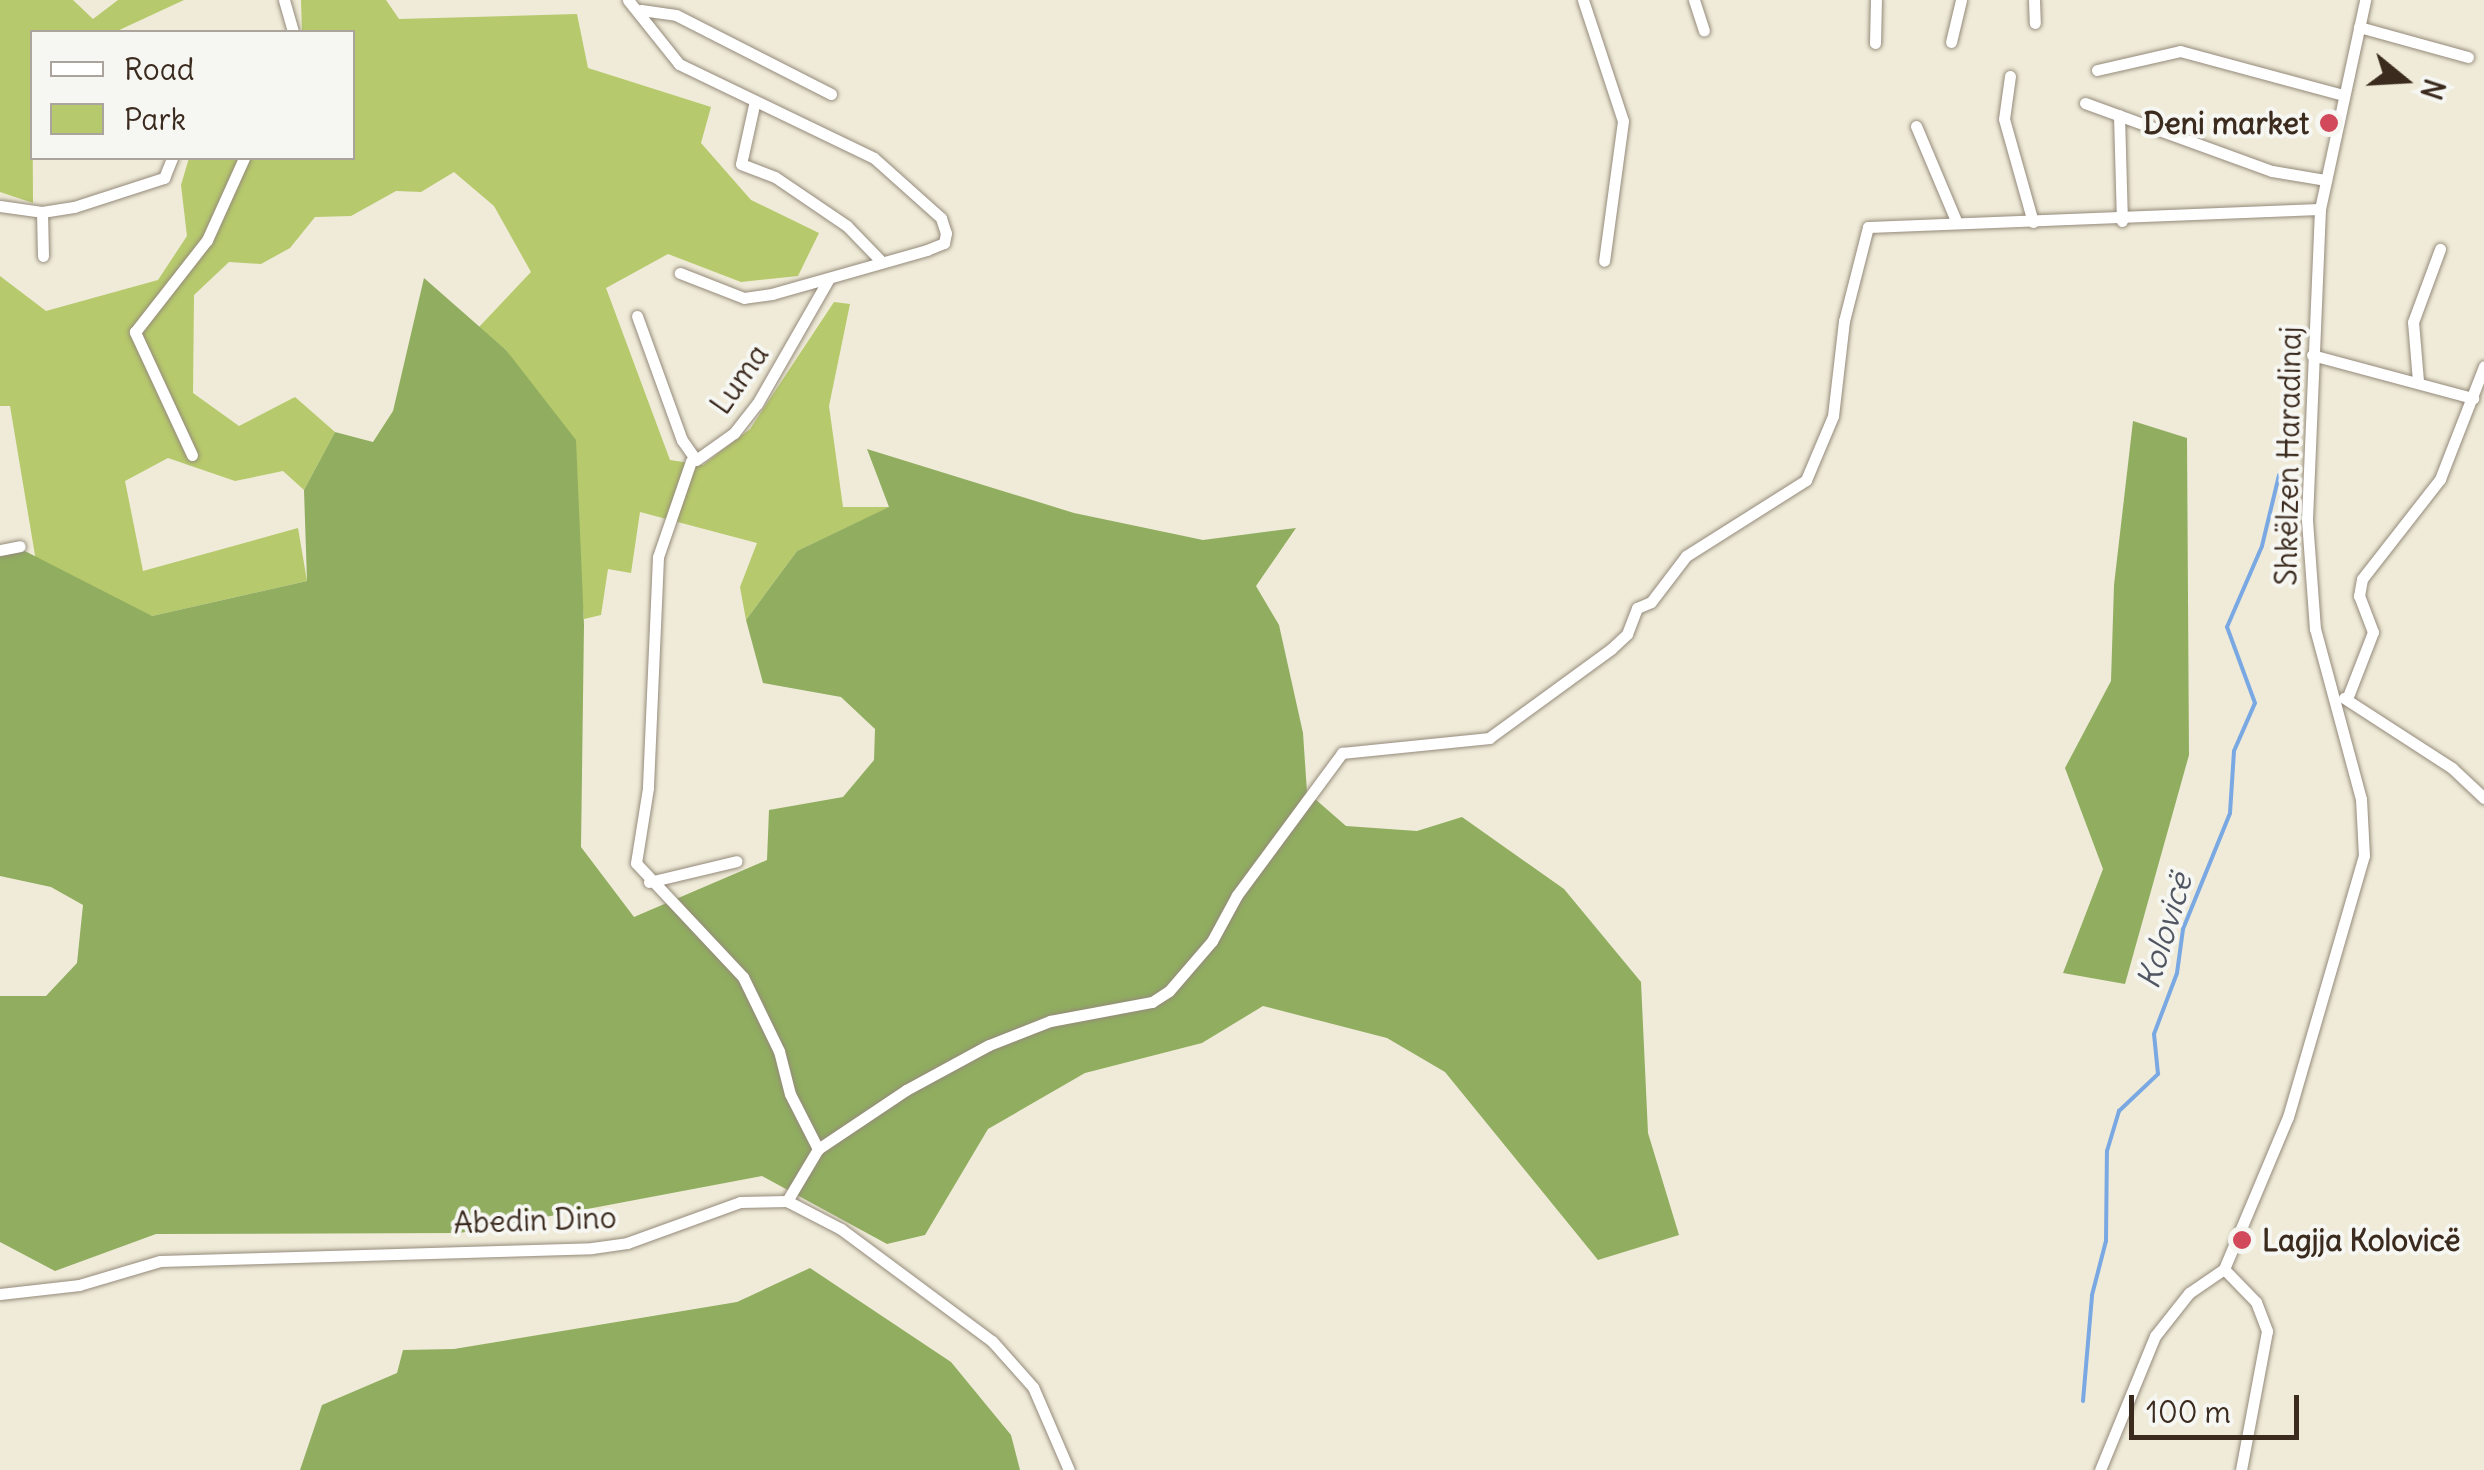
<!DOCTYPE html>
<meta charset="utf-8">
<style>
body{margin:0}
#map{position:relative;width:2484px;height:1470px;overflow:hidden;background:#efebd8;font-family:Delius,sans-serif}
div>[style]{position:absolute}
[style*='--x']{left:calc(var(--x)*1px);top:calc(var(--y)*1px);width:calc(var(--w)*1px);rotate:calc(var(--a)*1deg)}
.green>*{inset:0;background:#b6c96c}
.forest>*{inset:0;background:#90ad60}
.stream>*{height:4px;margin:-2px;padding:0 2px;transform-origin:2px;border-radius:2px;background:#79a8e3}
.roads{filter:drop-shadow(0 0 2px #958a7b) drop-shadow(0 0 2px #958a7b)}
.minor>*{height:11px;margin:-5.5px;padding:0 5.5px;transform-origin:5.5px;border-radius:5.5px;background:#fff}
.dots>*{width:28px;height:28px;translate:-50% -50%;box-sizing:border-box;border:5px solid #f6f6f2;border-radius:50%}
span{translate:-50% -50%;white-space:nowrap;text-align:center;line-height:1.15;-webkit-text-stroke:8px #f6f6f2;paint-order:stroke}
.poi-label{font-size:30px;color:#3b2a1e;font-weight:700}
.right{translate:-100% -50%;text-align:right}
.left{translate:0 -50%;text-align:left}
.street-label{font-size:30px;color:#3b2a1e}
.water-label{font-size:32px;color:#515663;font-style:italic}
.legend{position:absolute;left:30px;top:30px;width:325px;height:130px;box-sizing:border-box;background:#f6f6f2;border:2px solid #aba49d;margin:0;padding:12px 18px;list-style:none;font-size:30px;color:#3b2a1e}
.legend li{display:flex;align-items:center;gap:20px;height:50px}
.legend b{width:50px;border:2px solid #aba49d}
.north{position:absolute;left:2354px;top:30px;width:100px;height:100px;-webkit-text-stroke:8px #f6f6f2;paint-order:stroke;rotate:108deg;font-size:28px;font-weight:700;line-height:40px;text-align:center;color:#3b2a1e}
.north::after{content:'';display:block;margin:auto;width:35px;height:45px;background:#3b2a1e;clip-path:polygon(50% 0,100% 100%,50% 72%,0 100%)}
.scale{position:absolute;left:2129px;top:1395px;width:170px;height:45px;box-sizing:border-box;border:5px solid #3b2a1e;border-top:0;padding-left:12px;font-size:30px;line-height:35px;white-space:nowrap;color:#3b2a1e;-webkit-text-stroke:8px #f6f6f2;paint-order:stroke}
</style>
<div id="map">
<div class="green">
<div style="clip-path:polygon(0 0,73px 0,93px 19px,118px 0,184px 0,115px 32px,32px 32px,33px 203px,0 192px)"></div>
<div style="clip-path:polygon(301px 0,386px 0,399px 19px,577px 14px,588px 68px,711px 107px,701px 143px,751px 200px,819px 233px,798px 276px,741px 282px,668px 254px,606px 288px,670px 460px,703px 465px,750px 429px,834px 302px,850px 304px,829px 406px,843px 507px,890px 507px,797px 551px,746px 620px,740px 587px,757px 543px,640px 512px,631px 573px,608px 569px,601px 615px,584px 619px,568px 443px,506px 350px,479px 327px,531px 272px,494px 206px,454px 172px,421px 192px,396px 191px,351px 216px,315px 217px,290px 248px,261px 264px,229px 262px,194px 295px,193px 393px,239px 426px,295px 397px,335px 432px,304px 490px,283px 471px,235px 481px,168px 458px,125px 481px,143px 571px,298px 528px,307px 581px,152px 616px,42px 597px,10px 406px,0 406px,0 276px,46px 311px,158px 280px,187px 236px,181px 185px,189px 158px,352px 158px,352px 32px,302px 32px)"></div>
</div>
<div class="forest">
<div style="clip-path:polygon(424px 278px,506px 350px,576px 440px,584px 625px,581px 847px,634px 917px,767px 860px,769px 810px,843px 797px,874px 760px,875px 729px,841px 697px,763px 683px,746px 620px,797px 551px,889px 507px,867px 449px,1074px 513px,1203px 540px,1296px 528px,1256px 586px,1279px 625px,1303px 733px,1307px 792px,1346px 826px,1417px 831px,1462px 817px,1564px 889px,1641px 982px,1648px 1133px,1679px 1235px,1598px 1260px,1445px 1072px,1387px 1038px,1263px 1006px,1202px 1043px,1085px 1073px,988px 1129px,925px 1235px,887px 1244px,762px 1176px,460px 1233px,156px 1234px,55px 1271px,0 1242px,0 996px,46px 996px,77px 963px,83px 905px,51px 887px,0 876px,0 553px,19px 548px,152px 616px,307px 581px,304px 490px,335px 432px,373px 442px,393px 411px)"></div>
<div style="clip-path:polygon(2133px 421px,2187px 438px,2189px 755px,2125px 984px,2063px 973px,2103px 869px,2065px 768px,2111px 681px,2114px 585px)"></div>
<div style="clip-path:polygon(810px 1268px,951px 1362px,1011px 1435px,1020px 1470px,300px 1470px,322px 1405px,397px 1373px,403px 1350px,454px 1349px,737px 1302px)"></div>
</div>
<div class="stream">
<div style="--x:2083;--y:1401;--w:106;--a:-85.1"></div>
<div style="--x:2092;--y:1295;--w:56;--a:-75.5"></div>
<div style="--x:2106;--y:1241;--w:90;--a:-89.4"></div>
<div style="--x:2107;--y:1151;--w:42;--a:-73.3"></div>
<div style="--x:2119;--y:1111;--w:54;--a:-43.5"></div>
<div style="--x:2158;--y:1074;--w:40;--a:-95.7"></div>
<div style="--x:2154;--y:1034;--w:65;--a:-69.3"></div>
<div style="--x:2177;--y:973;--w:44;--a:-82.2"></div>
<div style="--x:2183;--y:929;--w:125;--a:-67.9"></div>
<div style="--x:2230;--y:813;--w:62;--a:-86.3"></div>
<div style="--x:2234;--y:751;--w:52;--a:-66.4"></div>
<div style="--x:2255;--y:703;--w:81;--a:-110.2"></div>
<div style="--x:2227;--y:627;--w:88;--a:-66.6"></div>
<div style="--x:2262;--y:546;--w:73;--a:-76.5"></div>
</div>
<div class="roads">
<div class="minor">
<div style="--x:284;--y:0;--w:33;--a:74"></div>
<div style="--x:628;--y:0;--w:82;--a:51.4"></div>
<div style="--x:679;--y:64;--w:216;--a:25.7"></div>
<div style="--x:874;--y:158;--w:90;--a:41.8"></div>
<div style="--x:941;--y:218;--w:16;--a:72"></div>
<div style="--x:946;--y:233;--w:10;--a:101"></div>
<div style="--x:944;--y:243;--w:18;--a:158"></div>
<div style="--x:927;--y:250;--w:161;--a:164.2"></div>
<div style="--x:772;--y:294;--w:28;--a:172"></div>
<div style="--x:744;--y:298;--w:69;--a:-158.7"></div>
<div style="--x:1583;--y:0;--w:127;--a:71.7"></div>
<div style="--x:1623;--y:121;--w:141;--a:97.7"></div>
<div style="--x:1694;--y:0;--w:32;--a:72"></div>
<div style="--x:2034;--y:0;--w:23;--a:88"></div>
<div style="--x:641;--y:10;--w:35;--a:8"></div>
<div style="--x:676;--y:15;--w:174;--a:27"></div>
<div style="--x:2359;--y:27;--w:113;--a:15.4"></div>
<div style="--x:1951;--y:42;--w:43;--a:-76.6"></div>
<div style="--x:1875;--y:43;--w:43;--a:-88.7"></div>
<div style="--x:2097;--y:70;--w:85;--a:-12.9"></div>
<div style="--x:2180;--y:51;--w:169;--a:15.1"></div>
<div style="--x:2010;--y:76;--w:43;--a:97.9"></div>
<div style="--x:2004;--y:119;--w:107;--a:74.3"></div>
<div style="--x:2085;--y:103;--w:199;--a:20"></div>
<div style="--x:2272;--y:171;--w:55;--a:9.5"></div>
<div style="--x:754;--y:105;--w:60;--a:102.4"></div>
<div style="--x:741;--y:164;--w:36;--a:21"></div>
<div style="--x:775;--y:177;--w:87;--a:34.2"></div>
<div style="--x:847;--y:226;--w:47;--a:45.9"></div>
<div style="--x:2119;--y:115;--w:106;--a:88.4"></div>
<div style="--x:1916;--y:126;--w:105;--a:67.1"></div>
<div style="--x:0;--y:206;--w:42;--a:8.1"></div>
<div style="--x:42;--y:212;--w:32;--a:-9"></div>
<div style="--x:74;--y:207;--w:95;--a:-17.9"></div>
<div style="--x:164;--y:178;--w:22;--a:-68"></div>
<div style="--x:42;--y:212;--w:44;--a:88.7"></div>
<div style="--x:637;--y:316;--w:132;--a:70.1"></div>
<div style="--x:682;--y:440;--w:24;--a:55"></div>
<div style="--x:696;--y:460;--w:47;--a:-35.4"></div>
<div style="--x:734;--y:433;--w:37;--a:-52"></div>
<div style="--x:757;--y:404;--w:143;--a:-60.2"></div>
<div style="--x:2312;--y:355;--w:167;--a:15"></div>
<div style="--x:2418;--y:381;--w:59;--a:-94.8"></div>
<div style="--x:2413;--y:322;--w:78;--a:-69.7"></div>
<div style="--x:192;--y:455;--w:136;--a:-114.9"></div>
<div style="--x:135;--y:332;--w:117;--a:-52"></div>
<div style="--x:207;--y:240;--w:90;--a:-65.7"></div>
<div style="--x:691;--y:461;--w:102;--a:109"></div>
<div style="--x:658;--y:557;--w:231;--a:92.5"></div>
<div style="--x:648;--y:788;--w:76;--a:99.1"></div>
<div style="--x:636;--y:863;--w:156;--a:46.8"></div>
<div style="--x:743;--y:977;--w:82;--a:64.1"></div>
<div style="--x:779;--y:1051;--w:44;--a:75.7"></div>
<div style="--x:790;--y:1094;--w:62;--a:63"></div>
<div style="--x:818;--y:1149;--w:61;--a:120.8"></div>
<div style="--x:0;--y:550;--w:20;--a:-11"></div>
<div style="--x:2344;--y:698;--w:129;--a:32.9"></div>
<div style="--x:2452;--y:768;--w:44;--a:43.2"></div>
<div style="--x:2347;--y:699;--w:72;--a:-68.8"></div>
<div style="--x:2373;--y:632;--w:39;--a:-111"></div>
<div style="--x:2359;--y:596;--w:17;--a:-80"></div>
<div style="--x:2362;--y:579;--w:127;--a:-52"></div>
<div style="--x:2440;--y:479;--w:121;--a:-68.7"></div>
<div style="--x:649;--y:882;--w:90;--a:-13.4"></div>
<div style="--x:818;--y:1149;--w:106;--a:-33.8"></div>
<div style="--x:906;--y:1090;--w:94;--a:-28.5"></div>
<div style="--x:989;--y:1045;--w:66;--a:-21.5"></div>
<div style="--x:1050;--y:1021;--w:104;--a:-10.6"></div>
<div style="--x:1152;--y:1002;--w:20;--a:-33"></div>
<div style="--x:1169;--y:991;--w:66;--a:-49.3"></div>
<div style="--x:1212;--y:941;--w:52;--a:-61.5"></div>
<div style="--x:1237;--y:895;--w:177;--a:-53.5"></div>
<div style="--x:1342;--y:753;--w:148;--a:-5.8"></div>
<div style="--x:1489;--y:738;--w:151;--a:-36.1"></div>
<div style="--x:1611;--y:649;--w:22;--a:-43"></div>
<div style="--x:1627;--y:634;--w:28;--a:-69"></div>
<div style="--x:1637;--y:608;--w:15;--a:-23"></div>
<div style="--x:1651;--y:602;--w:58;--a:-52.7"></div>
<div style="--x:1686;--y:556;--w:142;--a:-32.3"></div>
<div style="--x:1806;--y:480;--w:69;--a:-67.1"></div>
<div style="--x:1833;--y:416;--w:96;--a:-83.4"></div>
<div style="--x:1844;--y:321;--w:97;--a:-75.7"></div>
<div style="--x:1868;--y:227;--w:452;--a:-2.3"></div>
<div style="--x:2224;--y:1269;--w:165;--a:-67.2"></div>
<div style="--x:2288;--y:1117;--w:272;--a:-73.8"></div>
<div style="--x:2364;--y:856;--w:57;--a:-93"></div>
<div style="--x:2361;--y:799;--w:176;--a:-105.1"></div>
<div style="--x:2315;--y:629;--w:110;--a:-94.2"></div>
<div style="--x:2307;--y:519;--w:310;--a:-87.6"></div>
<div style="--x:2320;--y:209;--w:214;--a:-77.8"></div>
<div style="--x:2224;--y:1269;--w:46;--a:45.9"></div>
<div style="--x:2256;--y:1302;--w:31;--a:69"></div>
<div style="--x:2267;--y:1331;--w:141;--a:100.6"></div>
<div style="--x:0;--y:1294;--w:80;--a:-6.5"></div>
<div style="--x:79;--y:1285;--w:84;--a:-16.5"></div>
<div style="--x:160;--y:1261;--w:432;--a:-1.7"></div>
<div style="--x:592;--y:1248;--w:35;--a:-8"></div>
<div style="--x:627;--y:1243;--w:120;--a:-19.9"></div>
<div style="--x:740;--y:1202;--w:47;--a:-1.2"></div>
<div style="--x:787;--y:1201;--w:61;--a:27.4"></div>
<div style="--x:841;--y:1229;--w:188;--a:36.6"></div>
<div style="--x:992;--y:1341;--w:62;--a:48.3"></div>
<div style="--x:1033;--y:1387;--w:90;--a:66.6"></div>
<div style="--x:2100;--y:1470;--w:145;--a:-67.7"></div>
<div style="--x:2155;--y:1336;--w:55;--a:-51.7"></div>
<div style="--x:2189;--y:1293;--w:42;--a:-34.4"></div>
</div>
</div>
<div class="dots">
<div style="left:2329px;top:123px;background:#d1495b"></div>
<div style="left:2242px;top:1240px;background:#d1495b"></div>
</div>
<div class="poi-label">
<span class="right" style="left:2309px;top:123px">Deni market</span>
<span class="left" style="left:2262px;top:1240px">Lagjja Kolovicë</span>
</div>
<div class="street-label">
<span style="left:739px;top:379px;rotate:-55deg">Luma</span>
<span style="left:2288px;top:456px;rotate:-89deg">Shkëlzen Haradinaj</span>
<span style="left:535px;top:1220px;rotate:-2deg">Abedin Dino</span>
</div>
<div class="water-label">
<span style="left:2165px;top:931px;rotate:-73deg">Kolovicë</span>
</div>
<ul class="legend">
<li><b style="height:12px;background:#fff"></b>Road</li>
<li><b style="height:28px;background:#b6c96c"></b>Park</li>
</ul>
<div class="north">N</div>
<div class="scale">100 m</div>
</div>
